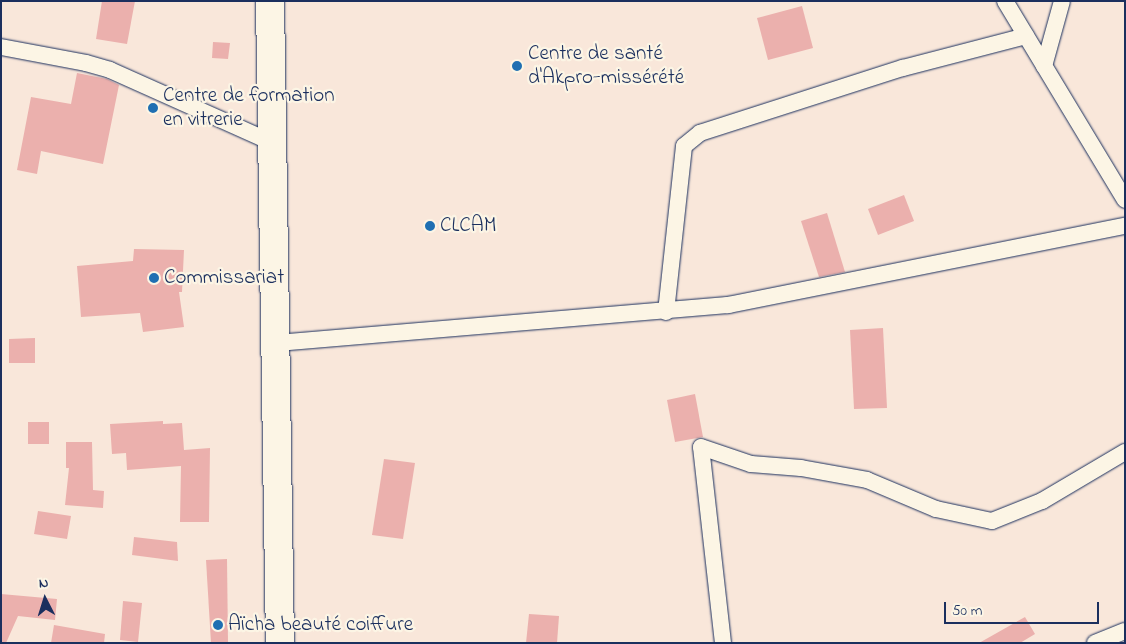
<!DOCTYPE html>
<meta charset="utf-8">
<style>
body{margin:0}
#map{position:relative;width:1126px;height:644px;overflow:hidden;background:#f9e7da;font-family:"Indie Flower",sans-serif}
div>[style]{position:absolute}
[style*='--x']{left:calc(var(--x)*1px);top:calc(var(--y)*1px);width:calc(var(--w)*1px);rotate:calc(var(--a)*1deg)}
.building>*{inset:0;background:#ebb0ad}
.roads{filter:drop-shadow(0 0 1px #1b2f5e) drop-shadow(0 0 1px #1b2f5e)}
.minor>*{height:16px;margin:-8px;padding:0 8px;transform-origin:8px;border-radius:8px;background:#fcf5e5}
.trunk>*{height:28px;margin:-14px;padding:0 14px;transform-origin:14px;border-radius:14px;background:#fcf5e5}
.dots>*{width:14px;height:14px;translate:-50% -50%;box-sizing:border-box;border:2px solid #fcf5e5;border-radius:50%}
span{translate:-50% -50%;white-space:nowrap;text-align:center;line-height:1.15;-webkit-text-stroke:4.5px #fcf5e5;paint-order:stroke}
.poi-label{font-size:21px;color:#1b2f5e}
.left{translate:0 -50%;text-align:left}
.frame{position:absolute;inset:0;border:2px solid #1b2f5e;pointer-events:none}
.north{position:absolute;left:20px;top:574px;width:50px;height:50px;-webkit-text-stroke:4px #fcf5e5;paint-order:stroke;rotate:355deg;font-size:14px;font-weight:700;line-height:20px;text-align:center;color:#1b2f5e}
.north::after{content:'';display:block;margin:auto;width:18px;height:22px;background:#1b2f5e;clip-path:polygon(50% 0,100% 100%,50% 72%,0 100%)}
.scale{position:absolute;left:944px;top:602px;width:155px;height:22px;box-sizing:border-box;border:2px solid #1b2f5e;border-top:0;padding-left:6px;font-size:15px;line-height:18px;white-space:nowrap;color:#1b2f5e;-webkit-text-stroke:4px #fcf5e5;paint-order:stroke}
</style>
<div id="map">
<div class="building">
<div style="clip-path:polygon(102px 1px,135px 1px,127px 44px,96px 39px)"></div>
<div style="clip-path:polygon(802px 6px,813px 48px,768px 60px,757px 18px)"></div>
<div style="clip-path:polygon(213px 42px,230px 43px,228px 59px,212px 58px)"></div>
<div style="clip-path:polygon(77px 73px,107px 79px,119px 85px,103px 164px,41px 151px,37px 174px,17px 170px,31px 97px,71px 104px)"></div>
<div style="clip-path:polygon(904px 195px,914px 221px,878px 235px,868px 209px)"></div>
<div style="clip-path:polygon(827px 213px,845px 272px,819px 277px,801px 221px)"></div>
<div style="clip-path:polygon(134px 249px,184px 250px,182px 292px,179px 292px,184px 327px,143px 332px,140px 313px,81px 317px,77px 266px,133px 261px)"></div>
<div style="clip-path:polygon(883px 328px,887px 408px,854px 409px,850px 330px)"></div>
<div style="clip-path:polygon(35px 338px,35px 363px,9px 363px,9px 339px)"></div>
<div style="clip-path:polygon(695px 394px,703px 437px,675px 442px,667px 400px)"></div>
<div style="clip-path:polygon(163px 421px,163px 424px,182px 423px,184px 450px,210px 448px,209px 522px,180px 522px,181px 466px,127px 470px,126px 453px,112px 454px,110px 424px)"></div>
<div style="clip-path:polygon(28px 422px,49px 422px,49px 444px,28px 444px)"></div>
<div style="clip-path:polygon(66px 442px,92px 442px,93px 490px,104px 491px,103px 508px,65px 505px,69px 468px,66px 468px)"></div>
<div style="clip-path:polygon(384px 459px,415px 463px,403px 539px,372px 535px)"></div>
<div style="clip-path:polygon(38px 511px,71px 516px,67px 539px,34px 534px)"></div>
<div style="clip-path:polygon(134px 537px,177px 542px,178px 561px,132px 555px)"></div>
<div style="clip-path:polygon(227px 559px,228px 643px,211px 643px,206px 560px)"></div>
<div style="clip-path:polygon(1px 594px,57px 599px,55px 620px,18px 616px,6px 643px,1px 643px)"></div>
<div style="clip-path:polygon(123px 601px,142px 603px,138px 642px,120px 640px)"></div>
<div style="clip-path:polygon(529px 614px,559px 616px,557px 643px,526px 643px)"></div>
<div style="clip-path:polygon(1025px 617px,1035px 634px,1020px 643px,979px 643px)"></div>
<div style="clip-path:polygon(54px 625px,105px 634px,104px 643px,51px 643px)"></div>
</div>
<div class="roads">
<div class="minor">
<div style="--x:1005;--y:1;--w:232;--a:58.9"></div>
<div style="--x:1;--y:47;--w:86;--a:10.7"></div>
<div style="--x:86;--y:63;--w:25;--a:16"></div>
<div style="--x:110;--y:70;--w:179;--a:24.1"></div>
<div style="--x:1044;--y:66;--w:67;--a:-74.5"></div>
<div style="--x:666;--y:312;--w:167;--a:-83.8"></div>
<div style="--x:684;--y:146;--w:21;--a:-39"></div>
<div style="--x:700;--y:133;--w:213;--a:-17.8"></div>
<div style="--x:903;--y:68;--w:127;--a:-14.6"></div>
<div style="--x:276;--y:343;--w:454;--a:-4.8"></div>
<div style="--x:728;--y:305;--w:405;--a:-11.3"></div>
<div style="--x:723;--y:643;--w:197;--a:-96.4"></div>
<div style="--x:701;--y:447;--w:53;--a:18.8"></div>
<div style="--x:751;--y:464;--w:50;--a:4.6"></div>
<div style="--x:801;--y:468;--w:67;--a:10.3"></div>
<div style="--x:867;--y:480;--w:75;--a:22.8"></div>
<div style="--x:936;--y:509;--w:57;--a:12.1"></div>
<div style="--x:992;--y:521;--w:54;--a:-21.8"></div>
<div style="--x:1042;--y:501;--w:96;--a:-30.6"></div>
<div style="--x:1095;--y:643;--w:32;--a:-22"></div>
</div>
<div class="trunk">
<div style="--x:270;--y:1;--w:642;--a:89.11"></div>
</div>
</div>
<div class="dots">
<div style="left:517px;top:66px;background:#1f6fb2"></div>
<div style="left:153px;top:108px;background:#1f6fb2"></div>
<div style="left:430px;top:226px;background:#1f6fb2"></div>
<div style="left:154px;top:278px;background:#1f6fb2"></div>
<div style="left:218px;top:625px;background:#1f6fb2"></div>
</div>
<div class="poi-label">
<span class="left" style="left:528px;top:66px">Centre de santé<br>d'Akpro-missérété</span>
<span class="left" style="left:163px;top:108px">Centre de formation<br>en vitrerie</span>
<span class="left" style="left:440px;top:226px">CLCAM</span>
<span class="left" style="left:164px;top:278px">Commissariat</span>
<span class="left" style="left:228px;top:625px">Aïcha beauté coiffure</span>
</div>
<div class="frame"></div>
<div class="north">N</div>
<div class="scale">50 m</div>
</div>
